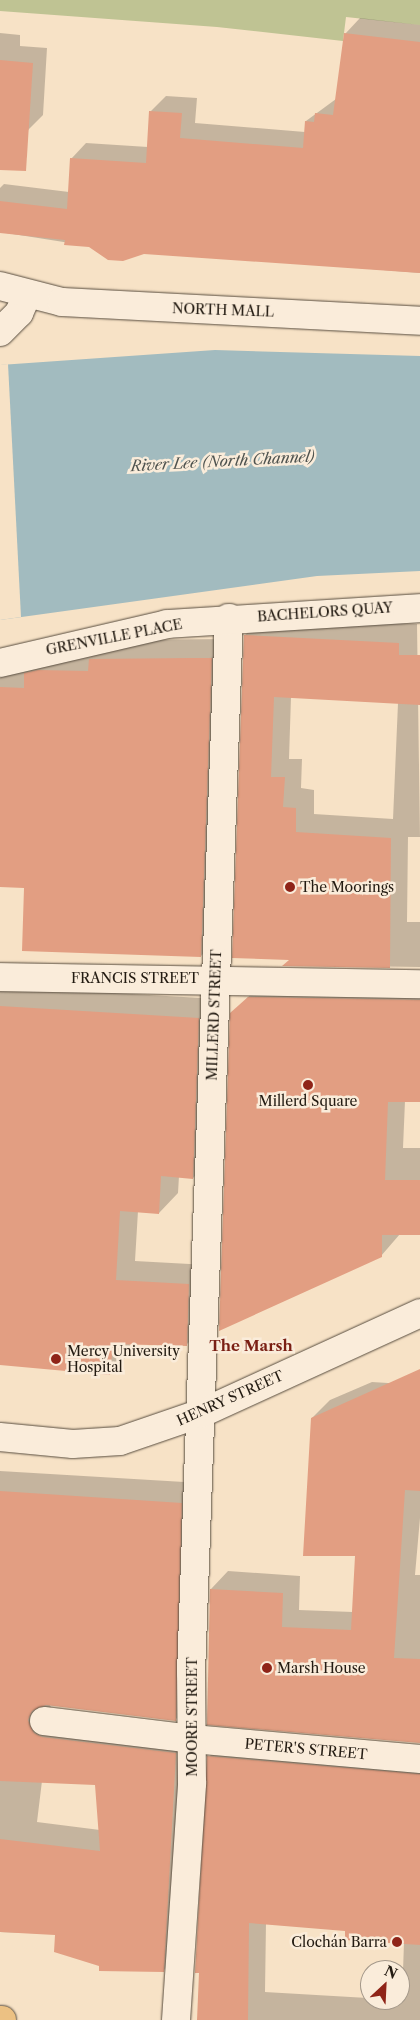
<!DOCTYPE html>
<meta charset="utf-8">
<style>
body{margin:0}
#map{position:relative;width:420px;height:2020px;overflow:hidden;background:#f7e2c6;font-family:"Libre Caslon Text",serif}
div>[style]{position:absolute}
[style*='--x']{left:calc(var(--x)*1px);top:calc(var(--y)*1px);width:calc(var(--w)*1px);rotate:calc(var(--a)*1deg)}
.green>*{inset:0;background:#bfc393}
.water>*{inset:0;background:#a2bbbf}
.pier>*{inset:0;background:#f7e2c6}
.shadow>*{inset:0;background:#0003}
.building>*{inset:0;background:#e29e82}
.roads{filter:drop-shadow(0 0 1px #584d3f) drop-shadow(0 0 1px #584d3f)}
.minor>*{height:28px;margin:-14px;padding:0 14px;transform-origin:14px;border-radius:14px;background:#faecda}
.tertiary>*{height:28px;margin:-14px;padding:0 14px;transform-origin:14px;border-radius:14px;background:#faecda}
.secondary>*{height:28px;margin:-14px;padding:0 14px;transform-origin:14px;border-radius:14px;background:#faecda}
.trunk>*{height:28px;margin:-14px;padding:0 14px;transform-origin:14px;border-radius:14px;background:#ecc183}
.dots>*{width:14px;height:14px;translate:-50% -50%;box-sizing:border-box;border:2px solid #faecda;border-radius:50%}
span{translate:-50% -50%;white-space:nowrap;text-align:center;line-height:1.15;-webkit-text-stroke:5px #faecda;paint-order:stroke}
.street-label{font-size:14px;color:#231b12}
.poi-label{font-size:14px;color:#231b12}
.left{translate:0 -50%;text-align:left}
.right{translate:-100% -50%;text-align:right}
.water-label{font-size:15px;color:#4f534f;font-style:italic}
.neighbourhood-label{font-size:15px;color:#7a1f14;font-weight:700}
.north{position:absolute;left:360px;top:1960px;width:50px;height:50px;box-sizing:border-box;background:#faecda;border:1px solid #a4988a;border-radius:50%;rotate:25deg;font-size:14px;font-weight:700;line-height:20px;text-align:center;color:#231b12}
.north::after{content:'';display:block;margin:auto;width:18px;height:22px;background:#8f2418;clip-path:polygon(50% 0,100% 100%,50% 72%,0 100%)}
</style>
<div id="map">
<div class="green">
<div style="clip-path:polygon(0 0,420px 0,420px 25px,346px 17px,343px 41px,217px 27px,0 11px)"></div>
</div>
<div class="water">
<div style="clip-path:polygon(215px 350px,420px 356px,420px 571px,317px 576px,0 620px,0 365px)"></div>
</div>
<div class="pier">
<div style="clip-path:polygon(8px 364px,21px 617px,0 620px,0 365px)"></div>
</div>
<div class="shadow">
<div style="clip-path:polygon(360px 18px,420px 25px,420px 273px,89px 246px,0 232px,0 188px,4px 184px,69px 192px,71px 159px,86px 143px,148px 147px,150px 112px,166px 96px,197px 98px,195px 123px,305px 132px,306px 121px,336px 99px,345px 34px)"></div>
<div style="clip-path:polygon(0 33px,20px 35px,20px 46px,47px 48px,43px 115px,28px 130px,0 128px)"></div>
<div style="clip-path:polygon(evenodd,264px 617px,417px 624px,420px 837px,408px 837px,407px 922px,420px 922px,420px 967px,285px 965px,291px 959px,245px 635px,264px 617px,291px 697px,398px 703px,393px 819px,314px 814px,314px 790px,301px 788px,302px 759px,289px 759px,291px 697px)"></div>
<div style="clip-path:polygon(231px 639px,220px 936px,201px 956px,25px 886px,0 886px,0 677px,10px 667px,110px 640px)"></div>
<div style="clip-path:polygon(0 968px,12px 987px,218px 999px,212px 1158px,193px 1178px,179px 1176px,178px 1193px,159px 1213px,138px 1211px,135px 1261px,208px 1265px,206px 1325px,187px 1344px,130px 1343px,129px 1354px,109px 1374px,0 1364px)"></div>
<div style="clip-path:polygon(420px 981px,420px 1101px,405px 1101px,403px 1148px,420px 1148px,420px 1234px,400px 1234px,381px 1256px,232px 1014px,250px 995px)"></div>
<div style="clip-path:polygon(372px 1382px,420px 1385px,420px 1518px,415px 1575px,420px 1575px,420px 1721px,208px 1724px,211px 1589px,228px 1571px,300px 1576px,299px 1610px,353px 1612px,356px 1555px,312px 1418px,330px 1400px)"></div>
<div style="clip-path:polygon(evenodd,0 1471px,201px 1483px,195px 1700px,175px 1720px,50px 1705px,54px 1714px,195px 1734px,183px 1951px,163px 1971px,100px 1965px,56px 1934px,0 1932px,0 1471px,42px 1781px,96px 1783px,100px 1830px,37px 1822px,42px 1781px)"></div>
<div style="clip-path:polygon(evenodd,226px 1739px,420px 1761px,420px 2020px,198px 2020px,209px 1757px,226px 1739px,266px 1923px,346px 1929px,404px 1942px,402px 2000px,265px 1992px,266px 1923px)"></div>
</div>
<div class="building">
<div style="clip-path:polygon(344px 33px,420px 42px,420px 273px,144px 254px,123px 261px,108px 260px,89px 247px,64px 245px,65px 240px,0 233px,0 201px,67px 209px,70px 158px,146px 163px,149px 111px,182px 113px,180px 138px,303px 148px,305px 121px,314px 122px,315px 113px,333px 115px)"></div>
<div style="clip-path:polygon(0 60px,33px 63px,26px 171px,0 170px)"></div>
<div style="clip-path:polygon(244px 635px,399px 643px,399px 655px,420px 655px,420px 705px,274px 697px,271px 777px,285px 777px,283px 807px,296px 808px,296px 832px,391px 838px,390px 968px,282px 966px,289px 960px,232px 958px)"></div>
<div style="clip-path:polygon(191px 658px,212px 658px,201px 957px,22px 951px,24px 888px,0 887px,0 687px,24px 688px,24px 673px,38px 670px,88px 671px,89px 659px)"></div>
<div style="clip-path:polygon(248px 997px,420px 1000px,420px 1102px,388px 1102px,385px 1180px,420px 1180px,420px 1235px,382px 1235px,382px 1257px,219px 1331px,230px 1013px)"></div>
<div style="clip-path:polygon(0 1006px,199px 1018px,193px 1179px,161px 1176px,159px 1214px,120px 1211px,116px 1280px,189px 1284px,187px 1346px,113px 1344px,110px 1375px,0 1365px)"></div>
<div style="clip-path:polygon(420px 1369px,420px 1491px,405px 1490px,394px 1658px,420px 1659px,420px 1743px,207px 1725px,210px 1589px,283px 1593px,282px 1627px,351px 1630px,355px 1556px,303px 1556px,311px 1418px)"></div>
<div style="clip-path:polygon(0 1491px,182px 1503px,176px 1721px,46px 1705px,32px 1711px,28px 1720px,34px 1733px,42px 1737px,176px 1753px,164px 1972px,99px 1971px,99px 1966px,54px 1952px,55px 1935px,0 1932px,0 1839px,100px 1851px,95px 1785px,0 1781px)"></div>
<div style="clip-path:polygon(207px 1756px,420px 1774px,420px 1945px,345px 1940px,345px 1931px,249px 1923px,248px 2020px,197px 2020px,199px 1973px,195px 1973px)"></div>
</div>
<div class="roads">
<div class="minor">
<div style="--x:0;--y:332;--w:27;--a:-45"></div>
<div style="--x:19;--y:313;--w:20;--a:-66"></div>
<div style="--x:0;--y:977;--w:420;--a:1"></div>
<div style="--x:44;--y:1721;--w:149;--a:6.9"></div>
<div style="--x:192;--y:1739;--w:229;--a:5"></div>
<div style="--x:176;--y:2020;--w:238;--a:-86.1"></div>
<div style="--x:192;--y:1783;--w:110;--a:-90.5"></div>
<div style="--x:191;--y:1673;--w:1056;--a:-87.94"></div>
</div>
<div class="tertiary">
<div style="--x:0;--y:1437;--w:73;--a:5.5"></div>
<div style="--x:73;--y:1444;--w:47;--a:-3.7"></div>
<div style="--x:120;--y:1441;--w:87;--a:-18.9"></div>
<div style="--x:202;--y:1413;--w:240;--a:-24.6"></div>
</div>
<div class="secondary">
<div style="--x:0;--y:286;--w:64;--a:14.5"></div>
<div style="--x:62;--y:302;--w:359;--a:3"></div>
<div style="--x:0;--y:663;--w:171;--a:-13.1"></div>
<div style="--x:167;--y:624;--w:254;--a:-3.6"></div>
</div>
<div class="trunk">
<div style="--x:0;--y:2020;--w:2;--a:0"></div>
</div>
</div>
<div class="dots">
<div style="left:290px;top:887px;background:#8f2418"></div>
<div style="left:308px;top:1085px;background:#8f2418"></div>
<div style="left:56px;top:1359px;background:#8f2418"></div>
<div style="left:267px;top:1668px;background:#8f2418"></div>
<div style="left:397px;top:1942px;background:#8f2418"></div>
</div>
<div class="street-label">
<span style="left:223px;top:310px;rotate:2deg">NORTH MALL</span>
<span style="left:325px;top:612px;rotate:-4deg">BACHELORS QUAY</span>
<span style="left:114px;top:637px;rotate:-11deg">GRENVILLE PLACE</span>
<span style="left:135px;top:978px">FRANCIS STREET</span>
<span style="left:214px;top:1015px;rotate:-88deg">MILLERD STREET</span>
<span style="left:230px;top:1398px;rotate:-24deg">HENRY STREET</span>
<span style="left:192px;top:1717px;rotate:-90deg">MOORE STREET</span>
<span style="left:306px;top:1749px;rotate:5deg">PETER'S STREET</span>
</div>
<div class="poi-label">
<span class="left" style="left:300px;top:887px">The Moorings</span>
<span style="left:308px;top:1101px">Millerd Square</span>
<span class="left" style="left:67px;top:1359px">Mercy University<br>Hospital</span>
<span class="left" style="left:277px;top:1668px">Marsh House</span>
<span class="right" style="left:387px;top:1942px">Clochán Barra</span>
</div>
<div class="water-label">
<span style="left:223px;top:461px;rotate:-3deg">River Lee (North Channel)</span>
</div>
<div class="neighbourhood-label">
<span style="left:251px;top:1346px">The Marsh</span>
</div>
<div class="north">N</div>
</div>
